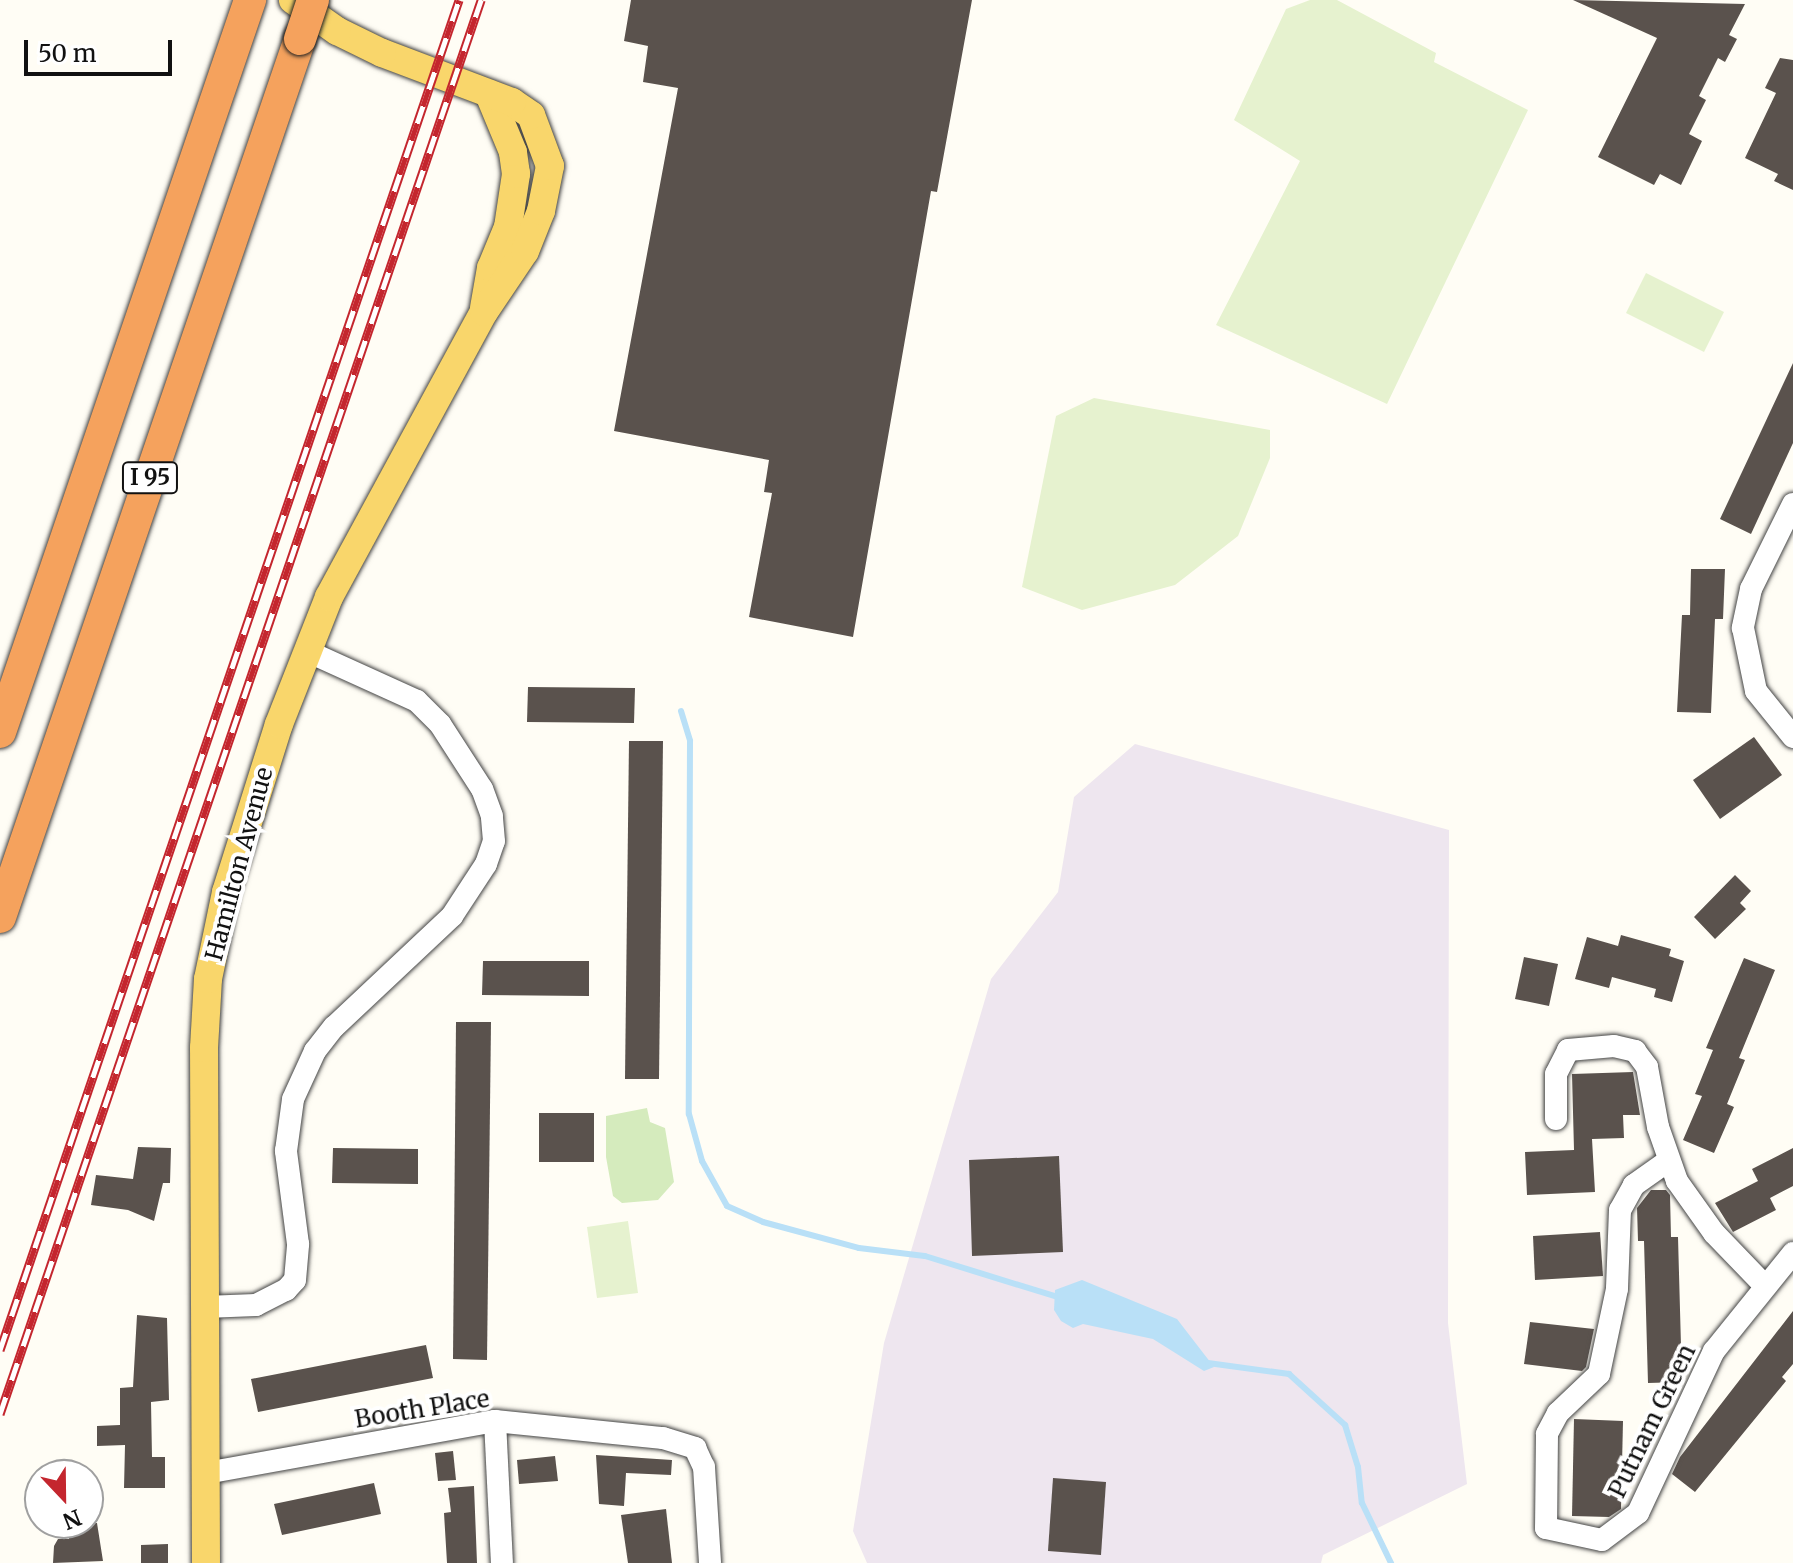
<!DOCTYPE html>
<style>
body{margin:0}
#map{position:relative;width:1793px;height:1563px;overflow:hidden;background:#fffdf5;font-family:Merriweather,serif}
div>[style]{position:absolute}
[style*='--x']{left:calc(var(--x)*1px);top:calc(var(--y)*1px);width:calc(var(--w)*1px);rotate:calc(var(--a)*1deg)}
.industrial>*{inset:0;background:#eee6ef}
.green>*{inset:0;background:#d5ebbd}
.pitch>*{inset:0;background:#e6f2cf}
.water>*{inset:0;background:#b9e0f7}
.stream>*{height:6px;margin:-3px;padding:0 3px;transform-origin:3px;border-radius:3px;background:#b9e0f7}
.building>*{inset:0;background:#5a524d}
.roads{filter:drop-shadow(0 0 2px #444) drop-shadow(0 0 2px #444)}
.minor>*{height:22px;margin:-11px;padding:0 11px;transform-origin:11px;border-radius:11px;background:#fff}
.major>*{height:28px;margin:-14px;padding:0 14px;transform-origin:14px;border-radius:14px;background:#f9d66b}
.highway>*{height:32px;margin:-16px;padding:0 16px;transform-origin:16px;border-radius:16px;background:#f5a25d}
.rail>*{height:9px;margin-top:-4.5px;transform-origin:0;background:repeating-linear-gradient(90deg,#fff 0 18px,#c4262e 0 36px);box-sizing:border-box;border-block:2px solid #c4262e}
.bridges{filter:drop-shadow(0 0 2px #222) drop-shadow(0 0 2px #222)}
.highway-bridge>*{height:32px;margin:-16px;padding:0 16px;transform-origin:16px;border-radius:16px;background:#f5a25d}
span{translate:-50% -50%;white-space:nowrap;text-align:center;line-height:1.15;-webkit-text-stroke:8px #fff;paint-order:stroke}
.shield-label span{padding:2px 6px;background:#fff;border:2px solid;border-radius:6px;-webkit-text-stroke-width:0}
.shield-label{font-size:22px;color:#111;font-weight:700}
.street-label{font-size:24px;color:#111}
.north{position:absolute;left:24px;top:1459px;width:80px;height:80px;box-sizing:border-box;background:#fff;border:2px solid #a0a0a0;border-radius:50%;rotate:158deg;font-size:22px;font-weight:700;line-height:32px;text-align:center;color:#111}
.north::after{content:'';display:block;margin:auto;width:28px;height:36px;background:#c4262e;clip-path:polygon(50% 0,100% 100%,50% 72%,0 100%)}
.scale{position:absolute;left:24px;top:40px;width:148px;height:36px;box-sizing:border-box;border:4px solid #111;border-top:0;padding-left:10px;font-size:24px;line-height:28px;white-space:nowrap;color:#111;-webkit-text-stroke:6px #fff;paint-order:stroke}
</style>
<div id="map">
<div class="industrial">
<div style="clip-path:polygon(1135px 744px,1449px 830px,1448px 1323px,1467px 1484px,1323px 1555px,1321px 1563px,867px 1563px,853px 1531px,884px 1343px,991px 979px,1058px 892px,1074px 797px)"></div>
</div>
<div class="green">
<div style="clip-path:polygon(647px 1108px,650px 1122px,665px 1128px,674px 1182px,658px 1200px,622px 1203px,613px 1196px,606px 1157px,606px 1116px)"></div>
</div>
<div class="pitch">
<div style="clip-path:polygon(1310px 0,1337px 0,1436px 53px,1434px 62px,1528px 110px,1387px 404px,1216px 325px,1300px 161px,1234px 120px,1286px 9px)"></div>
<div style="clip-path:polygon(1646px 273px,1724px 312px,1704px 352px,1626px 313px)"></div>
<div style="clip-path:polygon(1094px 398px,1270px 430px,1270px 458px,1238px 536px,1175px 585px,1082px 610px,1022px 587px,1056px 416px)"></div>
<div style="clip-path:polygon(628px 1221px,638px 1293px,597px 1298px,587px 1227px)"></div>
</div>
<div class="water">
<div style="clip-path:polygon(1082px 1280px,1177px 1319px,1214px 1367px,1204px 1371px,1153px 1339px,1083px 1324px,1073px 1328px,1061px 1321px,1054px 1310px,1055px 1290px)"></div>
</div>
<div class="stream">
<div style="--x:681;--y:711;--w:31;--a:73"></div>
<div style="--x:690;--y:741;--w:373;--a:90.2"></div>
<div style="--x:689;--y:1114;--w:49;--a:74.5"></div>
<div style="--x:702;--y:1161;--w:51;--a:60.9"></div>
<div style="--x:727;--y:1206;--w:39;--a:24"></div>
<div style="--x:763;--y:1222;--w:99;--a:15.2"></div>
<div style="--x:859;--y:1248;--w:66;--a:6.9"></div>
<div style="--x:925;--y:1256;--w:142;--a:17.2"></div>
<div style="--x:1208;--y:1363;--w:82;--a:7.7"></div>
<div style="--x:1289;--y:1374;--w:76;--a:42.3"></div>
<div style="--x:1345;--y:1425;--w:44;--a:72.8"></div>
<div style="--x:1358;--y:1467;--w:36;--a:84"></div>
<div style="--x:1362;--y:1503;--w:67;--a:64.2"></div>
</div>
<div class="building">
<div style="clip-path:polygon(631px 0,972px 0,937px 192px,931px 191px,853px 637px,749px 617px,772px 493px,764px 492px,769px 460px,614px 431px,678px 88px,643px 82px,648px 46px,624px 41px)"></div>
<div style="clip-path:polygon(1573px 0,1745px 4px,1729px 35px,1737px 39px,1725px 62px,1718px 58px,1699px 96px,1706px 100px,1689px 134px,1702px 141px,1681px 185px,1660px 174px,1654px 185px,1598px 157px,1657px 38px)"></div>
<div style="clip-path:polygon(1780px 58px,1793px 60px,1793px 190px,1774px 181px,1778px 174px,1745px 158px,1776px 93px,1765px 88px)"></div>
<div style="clip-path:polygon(1793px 363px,1793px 443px,1751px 534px,1720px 519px)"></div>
<div style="clip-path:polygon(1691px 569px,1725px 569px,1723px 619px,1715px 619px,1711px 713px,1677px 712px,1682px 615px,1690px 615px)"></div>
<div style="clip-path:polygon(528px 687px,635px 688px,634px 723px,527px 722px)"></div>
<div style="clip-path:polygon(1754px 737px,1782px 775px,1720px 819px,1693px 780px)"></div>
<div style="clip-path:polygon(629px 741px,663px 741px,659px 1079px,625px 1079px)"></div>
<div style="clip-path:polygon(1735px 875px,1751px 891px,1740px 903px,1746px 909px,1715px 939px,1694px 917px)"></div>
<div style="clip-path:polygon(1621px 935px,1671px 949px,1669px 956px,1684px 961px,1672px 1002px,1654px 997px,1656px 989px,1612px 977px,1609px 988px,1575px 979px,1587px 937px,1618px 946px)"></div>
<div style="clip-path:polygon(1524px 957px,1558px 964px,1549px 1006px,1515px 999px)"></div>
<div style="clip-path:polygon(1744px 958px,1775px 970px,1739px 1058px,1745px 1060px,1727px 1104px,1734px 1107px,1714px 1153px,1683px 1140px,1702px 1096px,1695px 1094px,1713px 1050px,1706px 1048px)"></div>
<div style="clip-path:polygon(483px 961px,589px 961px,589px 996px,482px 995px)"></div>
<div style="clip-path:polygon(456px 1022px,491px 1022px,487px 1360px,453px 1359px)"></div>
<div style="clip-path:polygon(1633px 1072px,1640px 1115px,1623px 1115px,1624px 1138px,1592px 1139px,1595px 1192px,1527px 1195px,1525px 1152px,1574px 1150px,1572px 1074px)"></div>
<div style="clip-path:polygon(539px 1113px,594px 1113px,594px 1162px,539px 1162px)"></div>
<div style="clip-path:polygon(138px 1147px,171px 1148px,170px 1183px,163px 1183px,154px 1221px,128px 1210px,91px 1205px,96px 1175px,133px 1179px)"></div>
<div style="clip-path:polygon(333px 1148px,418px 1149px,418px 1184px,332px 1183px)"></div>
<div style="clip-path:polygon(1793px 1148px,1793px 1186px,1770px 1198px,1776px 1210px,1733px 1232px,1715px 1203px,1758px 1181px,1752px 1169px)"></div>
<div style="clip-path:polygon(1059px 1156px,1063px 1252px,972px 1256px,969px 1160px)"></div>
<div style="clip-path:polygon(1651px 1190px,1666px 1190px,1670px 1195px,1671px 1237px,1678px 1237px,1682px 1382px,1648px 1383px,1644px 1241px,1638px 1241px,1637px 1208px)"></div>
<div style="clip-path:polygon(1600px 1232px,1603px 1276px,1535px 1280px,1533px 1236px)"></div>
<div style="clip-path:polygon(1793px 1311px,1793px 1364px,1782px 1377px,1786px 1381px,1695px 1492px,1672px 1474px,1680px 1457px)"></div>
<div style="clip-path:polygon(137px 1315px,167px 1318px,169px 1400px,151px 1402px,152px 1457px,165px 1457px,165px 1488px,124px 1488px,125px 1445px,97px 1446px,97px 1426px,120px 1425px,120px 1388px,133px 1387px)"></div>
<div style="clip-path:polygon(1530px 1322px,1594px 1329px,1586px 1367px,1582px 1371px,1524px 1364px)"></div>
<div style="clip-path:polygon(426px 1345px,433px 1378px,258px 1412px,251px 1379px)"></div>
<div style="clip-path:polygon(1574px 1419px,1623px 1421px,1621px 1509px,1609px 1517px,1572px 1516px)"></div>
<div style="clip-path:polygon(453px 1451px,456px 1480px,438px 1481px,435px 1453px)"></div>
<div style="clip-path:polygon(596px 1455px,672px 1460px,671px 1475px,626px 1473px,624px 1506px,599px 1504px)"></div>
<div style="clip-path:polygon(555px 1456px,558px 1481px,519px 1484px,517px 1460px)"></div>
<div style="clip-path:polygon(1053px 1478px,1106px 1482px,1101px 1555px,1048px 1551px)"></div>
<div style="clip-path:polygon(374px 1483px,381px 1514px,282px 1535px,274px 1504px)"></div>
<div style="clip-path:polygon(474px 1486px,477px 1563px,447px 1563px,444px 1513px,451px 1512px,448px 1488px)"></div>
<div style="clip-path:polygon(666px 1509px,672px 1563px,628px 1563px,621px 1515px)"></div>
<div style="clip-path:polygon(69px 1523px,97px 1523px,103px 1561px,53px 1563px,54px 1546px,58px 1539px,69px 1539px)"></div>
<div style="clip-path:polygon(168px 1544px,168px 1563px,141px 1563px,141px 1545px)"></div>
</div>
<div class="roads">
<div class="minor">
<div style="--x:1793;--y:504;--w:95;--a:116.3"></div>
<div style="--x:1751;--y:589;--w:40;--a:102"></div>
<div style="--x:1743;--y:628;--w:64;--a:78.3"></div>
<div style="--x:1756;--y:691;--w:59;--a:51.2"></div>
<div style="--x:1556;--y:1119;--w:45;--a:-90"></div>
<div style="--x:1556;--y:1074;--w:27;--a:-63"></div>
<div style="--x:1568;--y:1050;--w:46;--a:-5"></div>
<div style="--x:1614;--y:1046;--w:22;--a:13"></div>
<div style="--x:1635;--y:1051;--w:20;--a:53"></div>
<div style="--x:1647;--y:1067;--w:61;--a:79.6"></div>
<div style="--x:1658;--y:1127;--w:57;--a:70.6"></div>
<div style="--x:1677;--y:1181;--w:64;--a:54.6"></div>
<div style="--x:1714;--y:1233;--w:71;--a:46.1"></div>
<div style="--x:1668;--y:1161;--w:42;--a:144.8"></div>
<div style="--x:1634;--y:1185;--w:29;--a:119"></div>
<div style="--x:1620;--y:1210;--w:79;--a:92.2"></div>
<div style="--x:1617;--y:1289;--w:87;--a:102"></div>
<div style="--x:1599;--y:1374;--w:57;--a:136.4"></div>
<div style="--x:1558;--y:1413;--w:24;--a:118"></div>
<div style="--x:1547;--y:1434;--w:94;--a:90.6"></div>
<div style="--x:1546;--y:1528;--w:57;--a:12.1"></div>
<div style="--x:1602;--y:1540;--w:45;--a:-36.9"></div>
<div style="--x:1638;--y:1513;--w:179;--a:-64.9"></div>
<div style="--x:1714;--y:1351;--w:126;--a:-51.1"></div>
<div style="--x:205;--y:1307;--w:51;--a:-2.2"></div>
<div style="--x:256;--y:1305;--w:34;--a:-27"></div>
<div style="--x:286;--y:1290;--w:13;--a:-48"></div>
<div style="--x:295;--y:1280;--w:36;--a:-85"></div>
<div style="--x:298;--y:1244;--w:94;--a:-97.4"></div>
<div style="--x:286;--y:1151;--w:52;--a:-82.3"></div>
<div style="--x:293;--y:1099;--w:53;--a:-65.4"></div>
<div style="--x:315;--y:1051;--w:31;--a:-52"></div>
<div style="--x:334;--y:1027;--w:162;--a:-43.2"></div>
<div style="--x:452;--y:916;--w:62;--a:-56.8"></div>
<div style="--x:486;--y:864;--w:24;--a:-71"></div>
<div style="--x:494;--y:841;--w:25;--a:-95"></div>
<div style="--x:492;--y:816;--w:29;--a:-110"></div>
<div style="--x:482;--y:789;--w:77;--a:-122.9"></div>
<div style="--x:440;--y:724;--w:33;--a:-135"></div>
<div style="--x:417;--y:701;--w:121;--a:-155.6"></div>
<div style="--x:495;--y:1421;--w:142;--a:87.2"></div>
<div style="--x:206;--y:1473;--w:294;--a:-10.2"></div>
<div style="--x:495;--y:1421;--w:169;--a:5.8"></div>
<div style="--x:663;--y:1438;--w:34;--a:17"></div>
<div style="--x:695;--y:1448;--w:21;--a:65"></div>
<div style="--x:704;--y:1467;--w:96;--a:86.4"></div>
</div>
<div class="major">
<div style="--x:484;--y:308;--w:41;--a:-80.1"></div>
<div style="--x:491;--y:268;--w:44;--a:-67.5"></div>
<div style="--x:508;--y:227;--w:54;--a:-81.4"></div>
<div style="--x:516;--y:174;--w:22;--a:-98"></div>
<div style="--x:513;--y:152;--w:63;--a:-112.5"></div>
<div style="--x:206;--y:1563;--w:515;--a:-90.22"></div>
<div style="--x:204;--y:1048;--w:69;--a:-86.7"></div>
<div style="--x:208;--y:979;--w:89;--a:-78.3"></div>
<div style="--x:226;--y:892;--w:176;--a:-72.5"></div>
<div style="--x:279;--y:724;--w:136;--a:-68.5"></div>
<div style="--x:329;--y:597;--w:324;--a:-61.5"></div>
<div style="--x:484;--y:312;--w:73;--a:-56.1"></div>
<div style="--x:525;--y:251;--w:43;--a:-68.2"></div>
<div style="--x:541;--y:211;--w:46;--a:-78.7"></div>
<div style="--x:550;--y:166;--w:54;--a:-110.4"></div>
<div style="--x:531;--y:115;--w:23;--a:-146"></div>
<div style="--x:512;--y:102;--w:139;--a:-159.3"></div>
<div style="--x:382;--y:53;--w:50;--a:-153.9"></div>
<div style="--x:337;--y:31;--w:54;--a:-144.8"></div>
</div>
<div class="highway">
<div style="--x:0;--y:732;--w:774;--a:-71.14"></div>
<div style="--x:0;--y:917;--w:928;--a:-71.14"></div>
</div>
</div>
<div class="rail">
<div style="--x:0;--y:1350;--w:1426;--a:-71.22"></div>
<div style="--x:0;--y:1414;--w:1494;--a:-71.21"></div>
</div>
<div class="bridges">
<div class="highway-bridge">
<div style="--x:300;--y:39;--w:41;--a:-71.6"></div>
</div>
</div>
<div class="shield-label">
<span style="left:150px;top:478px">I 95</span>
</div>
<div class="street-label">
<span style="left:239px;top:864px;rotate:-75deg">Hamilton Avenue</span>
<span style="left:422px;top:1409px;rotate:-9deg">Booth Place</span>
<span style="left:1652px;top:1421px;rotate:-64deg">Putnam Green</span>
</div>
<div class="north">N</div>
<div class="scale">50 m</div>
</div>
